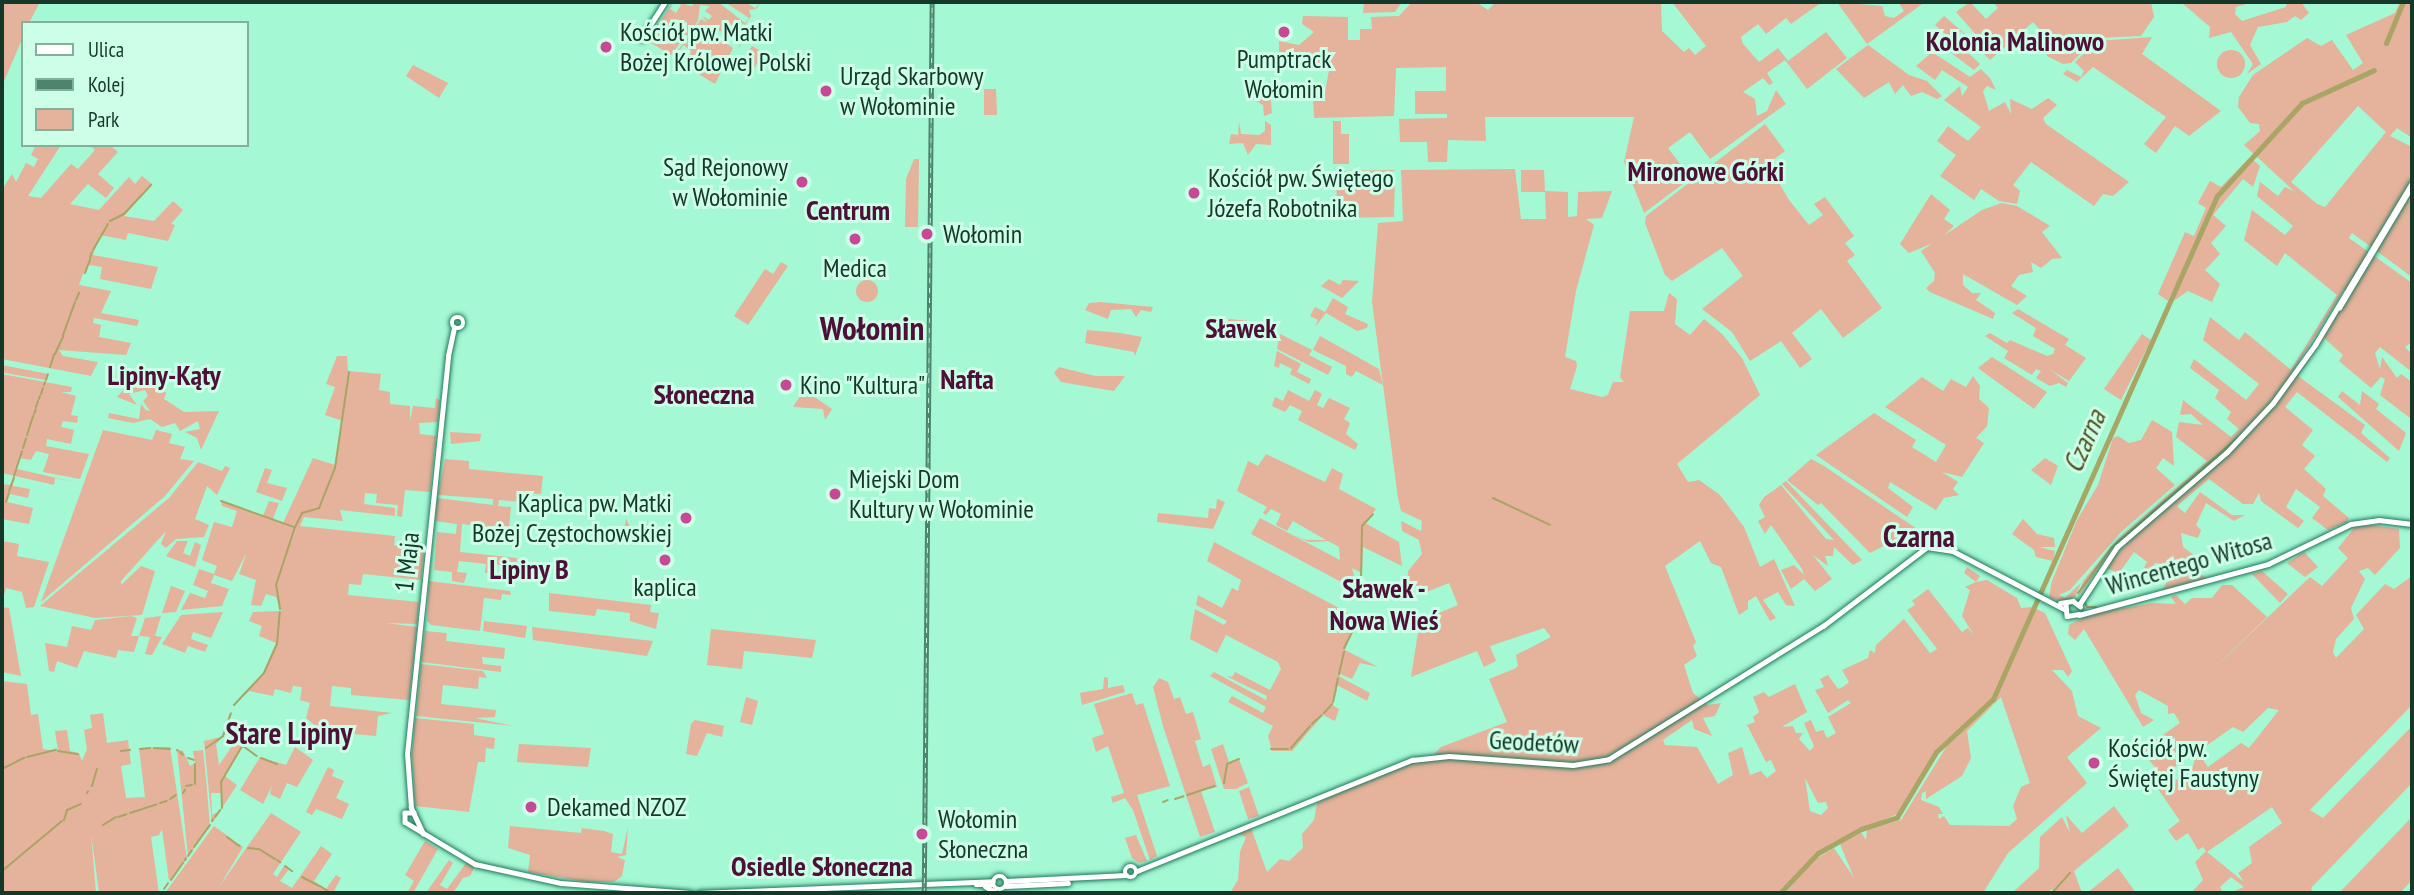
<!DOCTYPE html>
<meta charset="utf-8">
<style>
body{margin:0}
#map{position:relative;width:2414px;height:895px;overflow:hidden;background:#a4f8d4;font-family:"PT Sans Narrow",sans-serif}
div>[style]{position:absolute}
[style*='--x']{left:calc(var(--x)*1px);top:calc(var(--y)*1px);width:calc(var(--w)*1px);rotate:calc(var(--a)*1deg)}
.green>*{inset:0;background:#e5b29b}
.round{border-radius:50%}
.stream>*{height:2px;margin:-1px;padding:0 1px;transform-origin:1px;border-radius:1px;background:#a8a565}
.river>*{height:5px;margin:-2.5px;padding:0 2.5px;transform-origin:2.5px;border-radius:2.5px;background:#a8a565}
.roads{filter:drop-shadow(0 0 2px #1f795a) drop-shadow(0 0 2px #1f795a)}
.secondary>*{height:4.5px;margin:-2.25px;padding:0 2.25px;transform-origin:2.25px;border-radius:2.25px;background:#fff}
.secondary>.ring{margin:-2.25px;padding:0;box-sizing:content-box;background:none;border:4.5px solid #fff;border-radius:50%}
.rail>*{height:4.5px;margin-top:-2.25px;transform-origin:0;background:repeating-linear-gradient(90deg,#cdfee7 0 5px,#4e846d 0 10px);box-sizing:border-box;border-block:2px solid #4e846d}
.dots>*{width:19px;height:19px;translate:-50% -50%;box-sizing:border-box;border:4px solid #cdfee7;border-radius:50%}
span{translate:-50% -50%;white-space:nowrap;text-align:center;line-height:1.15;-webkit-text-stroke:6px #cdfee7;paint-order:stroke}
.poi-label{font-size:26px;color:#15382a}
.left{translate:0 -50%;text-align:left}
.right{translate:-100% -50%;text-align:right}
.street-label{font-size:26px;color:#15382a}
.neighbourhood-label{font-size:28px;color:#4d1137;font-weight:700}
.water-label{font-size:28px;color:#524f1e;font-style:italic}
.quarter-label{font-size:30px;color:#4d1137;font-weight:700}
.district-label{font-size:33px;color:#4d1137;font-weight:700}
.frame{position:absolute;inset:0;border:4px solid #15382a;pointer-events:none}
.legend{position:absolute;left:21px;top:21px;width:228px;height:126px;box-sizing:border-box;background:#cdfee7;border:2px solid #83af9b;margin:0;padding:9px 12px;list-style:none;font-size:21px;color:#15382a}
.legend li{display:flex;align-items:center;gap:14px;height:35px}
.legend b{width:35px;border:2px solid #83af9b}
</style>
<div id="map">
<div class="green">
<div style="clip-path:polygon(2px 2px,40px 2px,29px 23px,23px 23px,23px 37px,2px 86px)"></div>
<div style="clip-path:polygon(673px 2px,670px 9px,676px 13px,681px 5px,676px 2px,692px 6px,695px 2px,718px 2px,745px 23px,749px 18px,725px 2px,745px 2px,755px 8px,761px 2px,756px 9px,749px 10px,751px 16px,745px 25px,740px 22px,734px 32px,741px 44px,737px 51px,740px 44px,712px 26px,708px 31px,733px 48px,715px 84px,684px 65px,691px 53px,688px 48px,683px 45px,676px 57px,681px 63px,673px 57px,701px 19px,708px 23px,702px 16px,709px 20px,712px 16px,705px 11px,710px 6px,700px 5px,698px 21px,688px 36px,679px 35px,680px 43px,671px 55px,651px 43px,655px 26px,660px 23px,654px 32px,661px 35px,666px 28px,660px 22px)"></div>
<div style="clip-path:polygon(1364px 2px,1402px 2px,1395px 12px,1363px 13px)"></div>
<div style="clip-path:polygon(1412px 2px,1476px 2px,1488px 10px,1496px 2px,1661px 2px,1662px 31px,1684px 52px,1689px 48px,1695px 55px,1706px 46px,1672px 2px,1822px 2px,1791px 24px,1786px 18px,1766px 34px,1758px 24px,1741px 37px,1743px 44px,1759px 62px,1778px 48px,1788px 61px,1826px 32px,1847px 58px,1807px 89px,1785px 60px,1767px 73px,1773px 83px,1769px 85px,1763px 78px,1743px 92px,1755px 99px,1757px 116px,1767px 111px,1776px 90px,1786px 104px,1710px 159px,1690px 132px,1668px 148px,1690px 177px,1715px 160px,1644px 213px,1624px 162px,1634px 117px,1485px 117px,1486px 141px,1448px 140px,1447px 162px,1428px 162px,1427px 142px,1400px 142px,1399px 119px,1447px 118px,1447px 114px,1415px 114px,1415px 91px,1446px 91px,1446px 67px,1396px 68px,1394px 116px,1314px 118px,1313px 94px,1325px 93px,1330px 64px,1279px 64px,1279px 41px,1299px 45px,1314px 32px,1302px 24px,1303px 16px,1348px 17px,1348px 40px,1360px 40px,1360px 29px,1372px 29px,1371px 17px,1399px 16px)"></div>
<div style="clip-path:polygon(1837px 2px,1882px 6px,1885px 16px,1894px 18px,1904px 11px,1898px 2px,1925px 2px,1867px 44px)"></div>
<div style="clip-path:polygon(1970px 2px,1986px 19px,1998px 8px,1993px 2px,2151px 2px,2154px 17px,2141px 36px,2096px 38px,2071px 63px,2063px 64px,2047px 56px,2046px 37px,2033px 22px,1990px 60px,1961px 31px,1953px 39px,1980px 64px,1974px 70px,1942px 46px,1949px 37px,1935px 25px,1944px 16px,1976px 43px,1986px 46px,1956px 12px)"></div>
<div style="clip-path:polygon(2181px 2px,2253px 2px,2236px 7px,2235px 14px,2242px 21px,2286px 7px,2287px 2px,2301px 2px,2309px 13px,2301px 20px,2295px 16px,2287px 22px,2258px 27px,2250px 45px,2261px 64px,2247px 74px,2253px 64px,2231px 32px,2209px 38px,2210px 27px)"></div>
<div style="clip-path:polygon(evenodd,2400px 2px,2412px 2px,2412px 138px,2397px 128px,2390px 136px,2412px 147px,2412px 277px,2352px 233px,2349px 238px,2412px 283px,2412px 342px,2405px 347px,2412px 354px,2412px 372px,2380px 347px,2375px 353px,2380px 369px,2382px 357px,2397px 378px,2401px 374px,2412px 382px,2410px 418px,2380px 395px,2385px 379px,2381px 377px,2371px 388px,2339px 361px,2343px 355px,2324px 338px,2298px 376px,2365px 425px,2361px 433px,2390px 458px,2387px 462px,2297px 392px,2285px 407px,2313px 430px,2302px 445px,2315px 456px,2304px 469px,2326px 489px,2323px 496px,2349px 518px,2347px 522px,2328px 530px,2312px 518px,2320px 507px,2296px 489px,2286px 507px,2304px 521px,2298px 528px,2261px 501px,2259px 493px,2253px 504px,2243px 504px,2209px 479px,2177px 506px,2185px 513px,2200px 492px,2232px 515px,2245px 515px,2234px 521px,2206px 503px,2196px 525px,2201px 530px,2198px 538px,2181px 533px,2183px 547px,2199px 559px,2192px 567px,2209px 580px,2161px 593px,2175px 566px,2155px 563px,2149px 571px,2144px 568px,2147px 562px,2134px 552px,2119px 573px,2105px 568px,2131px 537px,2218px 464px,2265px 415px,2349px 294px,2344px 290px,2276px 398px,2217px 460px,2115px 546px,2078px 597px,2083px 581px,2117px 540px,2207px 461px,2176px 437px,2179px 422px,2203px 425px,2191px 414px,2180px 415px,2183px 400px,2231px 437px,2239px 429px,2227px 419px,2231px 412px,2215px 398px,2219px 390px,2190px 368px,2194px 359px,2246px 400px,2259px 384px,2203px 340px,2210px 317px,2239px 340px,2245px 332px,2291px 370px,2337px 295px,2285px 253px,2277px 266px,2244px 240px,2252px 210px,2285px 235px,2293px 226px,2257px 196px,2260px 182px,2278px 196px,2285px 187px,2294px 191px,2244px 145px,2260px 131px,2259px 124px,2250px 123px,2238px 107px,2239px 97px,2253px 75px,2307px 38px,2321px 46px,2332px 40px,2353px 70px,2363px 63px,2346px 35px,2395px 13px,2400px 2px,2358px 106px,2386px 132px,2325px 207px,2317px 204px,2291px 182px,2358px 106px)"></div>
<div style="clip-path:polygon(2152px 37px,2142px 54px,2221px 111px,2189px 136px,2175px 126px,2156px 153px,2144px 144px,2166px 117px,2093px 67px,2077px 82px,2063px 74px,2067px 70px,2081px 77px,2084px 71px,2075px 62px,2097px 41px)"></div>
<div style="clip-path:polygon(1868px 45px,1909px 75px,1927px 81px,1942px 96px,1937px 99px,1922px 92px,1911px 96px,1903px 85px,1895px 94px,1889px 82px,1864px 98px,1836px 69px)"></div>
<div style="clip-path:polygon(752px 46px,771px 57px,765px 68px,757px 64px,748px 79px,740px 68px,735px 73px)"></div>
<div class="round" style="left:2217px;top:50px;width:28px;height:28px"></div>
<div style="clip-path:polygon(1932px 52px,1970px 77px,1981px 69px,1990px 78px,1996px 90px,1987px 86px,1983px 91px,1989px 111px,2005px 102px,2011px 114px,2010px 99px,2032px 109px,2048px 98px,2057px 105px,2043px 118px,2046px 124px,2129px 182px,2113px 196px,2103px 194px,2094px 206px,2031px 162px,2013px 185px,2020px 191px,2017px 204px,1999px 201px,1981px 189px,1974px 200px,1940px 176px,1956px 155px,1937px 141px,1948px 126px,1968px 141px,1981px 127px,1944px 100px,1960px 86px,1962px 96px,1968px 87px,1942px 70px,1935px 80px,1916px 66px)"></div>
<div style="clip-path:polygon(413px 65px,448px 83px,439px 98px,406px 76px)"></div>
<div style="clip-path:polygon(1269px 81px,1272px 113px,1264px 116px,1263px 105px,1253px 99px,1254px 89px,1264px 91px)"></div>
<div style="clip-path:polygon(984px 89px,996px 89px,997px 115px,984px 115px)"></div>
<div style="clip-path:polygon(1265px 121px,1271px 125px,1271px 145px,1256px 144px,1248px 155px,1243px 143px,1229px 144px,1231px 134px,1238px 135px,1239px 122px,1241px 134px,1259px 135px,1265px 131px)"></div>
<div style="clip-path:polygon(1333px 121px,1341px 121px,1341px 134px,1349px 134px,1349px 164px,1333px 164px)"></div>
<div style="clip-path:polygon(1765px 124px,1785px 151px,1768px 164px,1789px 200px,1809px 225px,1823px 215px,1814px 204px,1825px 197px,1854px 236px,1845px 243px,1855px 255px,1847px 261px,1882px 308px,1843px 338px,1821px 309px,1792px 333px,1812px 359px,1800px 368px,1781px 341px,1750px 361px,1732px 332px,1702px 309px,1743px 276px,1722px 248px,1672px 281px,1665px 275px,1645px 223px,1646px 216px)"></div>
<div style="clip-path:polygon(36px 145px,61px 145px,28px 196px,41px 198px,71px 164px,78px 169px,95px 150px,90px 145px,110px 145px,118px 152px,98px 174px,114px 188px,106px 198px,88px 184px,70px 204px,99px 210px,129px 177px,135px 184px,142px 176px,152px 184px,124px 216px,154px 221px,173px 201px,183px 210px,171px 224px,175px 225px,168px 241px,128px 233px,126px 240px,100px 235px,93px 255px,158px 267px,151px 289px,100px 279px,102px 267px,89px 265px,82px 276px,79px 285px,111px 291px,101px 313px,139px 320px,137px 326px,94px 318px,93px 323px,101px 325px,99px 337px,131px 343px,126px 355px,59px 350px,63px 356px,98px 362px,91px 376px,2px 359px,2px 190px,12px 174px,16px 182px,26px 163px,34px 167px,38px 159px,31px 155px)"></div>
<div style="clip-path:polygon(2250px 157px,2260px 166px,2253px 187px,2243px 179px,2213px 215px,2226px 226px,2211px 243px,2220px 254px,2205px 270px,2220px 284px,2212px 302px,2188px 291px,2172px 302px,2167px 316px,2164px 314px,2198px 238px,2168px 301px,2158px 294px,2185px 232px,2194px 236px,2206px 208px,2198px 203px,2200px 199px,2210px 181px,2221px 187px)"></div>
<div style="clip-path:polygon(914px 159px,919px 159px,918px 227px,905px 227px,906px 179px)"></div>
<div style="clip-path:polygon(evenodd,1515px 169px,1521px 219px,1546px 219px,1545px 192px,1521px 192px,1521px 170px,1544px 170px,1545px 191px,1568px 192px,1568px 217px,1577px 216px,1578px 192px,1612px 191px,1602px 218px,1586px 219px,1594px 225px,1576px 291px,1565px 357px,1576px 361px,1577px 366px,1570px 389px,1602px 397px,1608px 395px,1613px 382px,1624px 382px,1620px 377px,1630px 311px,1664px 311px,1669px 293px,1677px 299px,1675px 324px,1690px 335px,1704px 319px,1722px 334px,1742px 358px,1760px 395px,1677px 464px,1688px 482px,1699px 480px,1720px 495px,1744px 527px,1760px 567px,1774px 559px,1795px 606px,1786px 605px,1778px 592px,1763px 600px,1776px 618px,1770px 621px,1756px 596px,1748px 601px,1748px 609px,1739px 615px,1721px 567px,1711px 563px,1700px 541px,1665px 566px,1696px 642px,1693px 646px,1697px 656px,1684px 665px,1693px 693px,1708px 705px,1721px 703px,1715px 716px,1703px 718px,1712px 736px,1694px 729px,1692px 720px,1663px 740px,1665px 745px,1697px 747px,1718px 784px,1733px 775px,1728px 753px,1742px 747px,1750px 775px,1761px 771px,1767px 778px,1776px 771px,1771px 760px,1766px 762px,1747px 725px,1755px 722px,1753px 717px,1759px 712px,1753px 697px,1764px 692px,1769px 697px,1795px 684px,1807px 712px,1782px 727px,1793px 726px,1796px 733px,1803px 733px,1799px 739px,1810px 751px,1814px 746px,1804px 723px,1811px 720px,1816px 732px,1823px 730px,1827px 738px,1836px 733px,1828px 717px,1851px 703px,1848px 700px,1828px 713px,1815px 690px,1824px 687px,1820px 679px,1828px 675px,1838px 689px,1843px 687px,1849px 682px,1842px 670px,1868px 658px,1870px 650px,1875px 653px,1876px 645px,1904px 619px,1930px 653px,1937px 649px,1907px 610px,1915px 605px,1912px 601px,1928px 589px,1962px 632px,1968px 628px,1974px 635px,1962px 616px,1970px 590px,1965px 587px,1976px 582px,1964px 573px,1967px 567px,1980px 576px,1976px 582px,1987px 580px,2017px 598px,2021px 608px,2033px 607px,1992px 699px,1935px 752px,1901px 812px,1818px 852px,1779px 893px,1230px 893px,1238px 880px,1240px 852px,1246px 837px,1238px 834px,1251px 828px,1267px 872px,1280px 859px,1289px 861px,1303px 848px,1302px 834px,1314px 820px,1317px 803px,1400px 764px,1431px 757px,1441px 747px,1507px 722px,1489px 679px,1514px 669px,1518px 666px,1516px 655px,1551px 637px,1544px 628px,1490px 646px,1496px 661px,1484px 667px,1477px 651px,1411px 677px,1418px 633px,1431px 627px,1427px 618px,1458px 605px,1449px 583px,1424px 593px,1421px 585px,1407px 591px,1408px 571px,1422px 554px,1419px 540px,1402px 531px,1401px 521px,1421px 531px,1422px 521px,1401px 511px,1398px 498px,1372px 302px,1378px 223px,1403px 221px,1401px 170px,1515px 169px,1805px 778px,1818px 803px,1826px 802px,1828px 808px,1821px 815px,1810px 811px,1805px 778px)"></div>
<div style="clip-path:polygon(1396px 170px,1389px 173px,1395px 176px,1394px 217px,1337px 218px,1336px 171px)"></div>
<div style="clip-path:polygon(1931px 194px,1950px 210px,1944px 219px,1954px 226px,1938px 241px,1909px 253px,1900px 244px)"></div>
<div style="clip-path:polygon(2002px 203px,2017px 206px,2050px 226px,2042px 232px,2062px 258px,2052px 259px,2041px 268px,2031px 262px,2033px 272px,2019px 275px,2011px 286px,2027px 296px,2017px 305px,1963px 274px,1963px 285px,1972px 293px,1981px 293px,1976px 300px,1995px 313px,1993px 319px,1930px 292px,1926px 288px,1934px 281px,1935px 273px,1921px 251px,1982px 210px)"></div>
<div style="clip-path:polygon(781px 262px,788px 266px,748px 325px,734px 316px,765px 269px,773px 274px)"></div>
<div style="clip-path:polygon(1329px 279px,1340px 285px,1343px 280px,1359px 281px,1342px 298px,1321px 286px)"></div>
<div class="round" style="left:856px;top:280px;width:22px;height:22px"></div>
<div style="clip-path:polygon(1333px 298px,1348px 307px,1345px 314px,1368px 324px,1367px 328px,1357px 331px,1326px 313px,1315px 327px,1318px 320px,1310px 316px,1315px 307px,1325px 312px)"></div>
<div style="clip-path:polygon(1089px 303px,1100px 302px,1153px 307px,1151px 312px,1141px 310px,1136px 317px,1131px 309px,1111px 310px,1108px 319px,1085px 310px)"></div>
<div style="clip-path:polygon(2018px 309px,2069px 339px,2065px 345px,2086px 358px,2069px 381px,2049px 369px,2068px 383px,2066px 387px,2059px 383px,2050px 386px,2036px 378px,2041px 371px,2036px 369px,2032px 375px,2004px 358px,2008px 351px,1985px 336px,1990px 333px,2007px 343px,2010px 340px,2047px 356px,2053px 354px,2055px 349px,2033px 336px,2036px 328px,2012px 313px)"></div>
<div style="clip-path:polygon(1210px 317px,1249px 321px,1247px 339px,1231px 337px,1232px 328px,1217px 327px,1216px 335px,1207px 335px)"></div>
<div style="clip-path:polygon(1087px 330px,1121px 333px,1142px 337px,1135px 356px,1134px 352px,1085px 343px)"></div>
<div style="clip-path:polygon(1280px 334px,1312px 350px,1309px 355px,1332px 367px,1328px 375px,1277px 349px)"></div>
<div style="clip-path:polygon(2142px 334px,2151px 340px,2121px 400px,2104px 389px)"></div>
<div style="clip-path:polygon(1320px 336px,1379px 369px,1383px 385px,1356px 371px,1352px 377px,1346px 374px,1346px 366px,1313px 350px)"></div>
<div style="clip-path:polygon(1277px 351px,1301px 364px,1297px 372px,1311px 379px,1309px 384px,1290px 374px,1292px 369px,1280px 363px,1279px 368px,1274px 366px)"></div>
<div style="clip-path:polygon(337px 356px,347px 356px,348px 371px,381px 374px,379px 390px,390px 392px,390px 404px,410px 406px,410px 421px,413px 406px,435px 408px,436px 398px,440px 400px,438px 422px,419px 423px,420px 434px,436px 436px,430px 492px,405px 490px,402px 517px,397px 516px,398px 505px,376px 503px,377px 494px,365px 493px,364px 504px,395px 508px,395px 516px,340px 510px,343px 521px,304px 517px,300px 526px,395px 536px,394px 545px,424px 551px,421px 580px,363px 574px,361px 585px,349px 584px,348px 595px,419px 602px,417px 624px,386px 623px,417px 627px,409px 700px,351px 695px,351px 688px,332px 686px,330px 706px,392px 713px,378px 716px,376px 736px,322px 731px,306px 718px,310px 703px,300px 700px,302px 687px,293px 686px,291px 693px,275px 689px,273px 696px,249px 691px,233px 706px,262px 675px,276px 643px,259px 636px,262px 626px,249px 621px,253px 612px,281px 611px,276px 597px,266px 594px,261px 606px,251px 605px,256px 580px,239px 574px,247px 552px,232px 581px,214px 575px,211px 583px,229px 589px,222px 606px,181px 610px,190px 593px,205px 598px,208px 591px,193px 585px,199px 569px,214px 574px,217px 566px,202px 560px,214px 522px,232px 527px,237px 511px,222px 506px,221px 500px,263px 516px,269px 501px,279px 503px,273px 519px,283px 523px,313px 458px,335px 465px,343px 421px,325px 415px,335px 387px,326px 384px)"></div>
<div style="clip-path:polygon(1992px 357px,2047px 392px,2034px 409px,1978px 368px)"></div>
<div style="clip-path:polygon(2px 365px,38px 372px,48px 374px,46px 380px,16px 375px,2px 372px)"></div>
<div style="clip-path:polygon(1059px 367px,1095px 376px,1125px 376px,1114px 391px,1096px 388px,1061px 382px,1054px 373px)"></div>
<div style="clip-path:polygon(131px 371px,132px 379px,160px 386px,166px 393px,164px 399px,184px 412px,219px 411px,201px 450px,197px 438px,185px 432px,200px 429px,198px 421px,180px 431px,175px 423px,162px 427px,150px 419px,133px 423px,108px 418px,109px 413px,139px 419px,141px 404px,146px 410px,150px 411px,143px 401px,148px 396px,145px 390px,129px 394px,137px 405px,117px 397px,127px 386px,127px 373px)"></div>
<div style="clip-path:polygon(2px 374px,72px 387px,71px 392px,61px 392px,76px 396px,71px 415px,78px 416px,77px 423px,63px 421px,61px 427px,74px 430px,71px 444px,47px 439px,46px 446px,89px 454px,80px 479px,43px 472px,49px 454px,36px 451px,31px 460px,20px 458px,17px 469px,79px 483px,55px 478px,54px 485px,2px 473px)"></div>
<div style="clip-path:polygon(1973px 376px,1980px 386px,1979px 399px,1989px 408px,1987px 426px,1976px 438px,1984px 443px,1962px 477px,1942px 472px,1958px 482px,1953px 489px,1959px 495px,1944px 498px,1936px 510px,1890px 482px,1888px 488px,1913px 507px,1907px 517px,1816px 455px,1874px 413px,1916px 440px,1912px 447px,1936px 462px,1946px 445px,1885px 407px,1922px 377px,1943px 391px,1951px 379px,1966px 387px)"></div>
<div style="clip-path:polygon(804px 390px,832px 409px,825px 420px,823px 409px,793px 407px)"></div>
<div style="clip-path:polygon(1288px 390px,1309px 401px,1315px 390px,1322px 394px,1317px 405px,1323px 408px,1329px 398px,1350px 408px,1344px 419px,1350px 423px,1346px 434px,1358px 444px,1355px 450px,1298px 420px,1302px 411px,1290px 405px,1285px 412px,1272px 406px,1275px 397px,1283px 401px)"></div>
<div style="clip-path:polygon(2342px 391px,2360px 405px,2362px 391px,2379px 404px,2376px 409px,2406px 433px,2399px 451px,2338px 397px)"></div>
<div style="clip-path:polygon(2152px 420px,2172px 432px,2174px 466px,2163px 458px,2156px 468px,2175px 485px,2121px 532px,2070px 590px,2059px 595px,2065px 598px,2081px 583px,2075px 597px,2062px 602px,2053px 599px,2049px 597px,2052px 581px,2077px 520px,2098px 485px,2113px 438px,2118px 436px,2129px 443px,2141px 440px)"></div>
<div style="clip-path:polygon(103px 430px,152px 440px,156px 430px,172px 434px,169px 443px,185px 447px,180px 459px,194px 461px,165px 496px,41px 602px)"></div>
<div style="clip-path:polygon(450px 432px,481px 434px,480px 441px,451px 444px)"></div>
<div style="clip-path:polygon(1266px 454px,1325px 482px,1332px 468px,1343px 474px,1339px 489px,1376px 509px,1365px 523px,1399px 542px,1402px 566px,1363px 547px,1362px 573px,1352px 568px,1358px 591px,1251px 534px,1260px 518px,1340px 560px,1339px 547px,1328px 541px,1310px 542px,1306px 541px,1294px 535px,1306px 540px,1326px 540px,1293px 521px,1287px 531px,1276px 525px,1281px 514px,1271px 509px,1266px 515px,1263px 513px,1267px 507px,1237px 491px,1248px 461px,1258px 466px)"></div>
<div style="clip-path:polygon(2045px 458px,2058px 466px,2051px 485px,2031px 470px)"></div>
<div style="clip-path:polygon(445px 459px,469px 461px,469px 469px,543px 476px,541px 494px,521px 493px,520px 502px,499px 500px,498px 506px,511px 507px,509px 529px,462px 524px,460px 552px,517px 558px,516px 567px,492px 564px,490px 573px,485px 573px,486px 564px,459px 561px,457px 572px,467px 573px,464px 583px,452px 581px,452px 572px,434px 570px,437px 532px,456px 534px,457px 524px,435px 521px,437px 498px,493px 505px,493px 499px,438px 495px)"></div>
<div style="clip-path:polygon(1811px 459px,1824px 466px,1917px 529px,1870px 553px,1821px 503px,1818px 505px,1787px 480px)"></div>
<div style="clip-path:polygon(198px 462px,222px 471px,225px 466px,230px 468px,217px 495px,207px 486px,195px 519px,209px 525px,204px 537px,176px 539px,166px 548px,161px 544px,166px 531px,121px 581px,121px 585px,141px 566px,155px 571px,142px 615px,95px 618px,40px 606px,169px 498px)"></div>
<div style="clip-path:polygon(265px 468px,272px 470px,267px 483px,287px 488px,282px 501px,256px 492px)"></div>
<div style="clip-path:polygon(13px 477px,13px 486px,30px 489px,28px 498px,10px 494px,7px 502px,33px 508px,29px 524px,2px 519px,2px 484px,10px 485px)"></div>
<div style="clip-path:polygon(1786px 481px,1862px 560px,1853px 565px,1834px 547px,1833px 556px,1825px 556px,1828px 566px,1813px 555px,1832px 579px,1815px 591px,1804px 579px,1791px 589px,1781px 570px,1794px 565px,1804px 575px,1802px 569px,1771px 525px,1765px 534px,1758px 521px,1765px 517px,1759px 505px,1764px 497px,1781px 485px,1826px 539px,1834px 540px,1782px 484px)"></div>
<div style="clip-path:polygon(1217px 499px,1225px 502px,1213px 529px,1157px 522px,1158px 513px,1208px 518px,1209px 508px,1216px 509px)"></div>
<div style="clip-path:polygon(626px 519px,633px 533px,642px 532px,648px 520px,644px 542px,622px 540px)"></div>
<div style="clip-path:polygon(2023px 519px,2037px 534px,2054px 538px,2055px 547px,2039px 547px,2055px 551px,2053px 561px,2036px 557px,2034px 550px,2012px 534px)"></div>
<div style="clip-path:polygon(evenodd,2373px 525px,2399px 529px,2400px 548px,2375px 575px,2368px 568px,2359px 571px,2365px 579px,2351px 608px,2354px 619px,2336px 639px,2333px 652px,2336px 658px,2364px 629px,2356px 615px,2385px 584px,2394px 589px,2412px 576px,2412px 705px,2310px 810px,2323px 818px,2412px 726px,2412px 783px,2311px 888px,2313px 893px,2230px 893px,2244px 887px,2231px 877px,2220px 887px,2223px 893px,2191px 893px,2203px 880px,2195px 862px,2206px 851px,2203px 847px,2198px 850px,2188px 833px,2176px 841px,2168px 830px,2180px 821px,2152px 780px,2160px 778px,2166px 785px,2171px 777px,2180px 781px,2182px 774px,2191px 772px,2195px 759px,2200px 756px,2208px 767px,2241px 743px,2249px 748px,2279px 710px,2268px 708px,2243px 732px,2233px 727px,2193px 755px,2187px 748px,2178px 749px,2171px 758px,2182px 762px,2162px 776px,2141px 750px,2180px 723px,2174px 713px,2168px 714px,2168px 706px,2139px 690px,2135px 695px,2141px 713px,2154px 720px,2143px 727px,2084px 629px,2075px 640px,2068px 634px,2069px 625px,2089px 614px,2153px 603px,2176px 604px,2171px 597px,2176px 595px,2185px 604px,2192px 598px,2212px 598px,2222px 585px,2232px 585px,2267px 617px,2206px 676px,2310px 577px,2322px 586px,2348px 558px,2338px 548px,2355px 527px,2373px 525px,2272px 807px,2282px 823px,2249px 847px,2252px 863px,2238px 873px,2244px 882px,2207px 852px,2272px 807px)"></div>
<div style="clip-path:polygon(2px 541px,19px 544px,17px 556px,49px 562px,34px 607px,26px 608px,22px 592px,6px 588px,2px 603px)"></div>
<div style="clip-path:polygon(177px 541px,188px 541px,183px 553px,190px 556px,195px 542px,201px 545px,195px 567px,166px 556px)"></div>
<div style="clip-path:polygon(1214px 542px,1358px 618px,1345px 650px,1378px 667px,1360px 663px,1352px 679px,1340px 674px,1340px 677px,1370px 693px,1367px 701px,1337px 685px,1332px 705px,1339px 709px,1335px 721px,1323px 715px,1292px 751px,1272px 751px,1268px 736px,1273px 726px,1228px 702px,1232px 696px,1263px 713px,1266px 707px,1210px 676px,1214px 672px,1266px 700px,1267px 696px,1226px 676px,1232px 677px,1235px 672px,1270px 690px,1281px 669px,1278px 662px,1226px 635px,1217px 653px,1190px 639px,1195px 609px,1224px 625px,1227px 621px,1196px 605px,1198px 595px,1222px 608px,1232px 588px,1238px 591px,1241px 580px,1207px 561px)"></div>
<div style="clip-path:polygon(2304px 552px,2318px 567px,2305px 577px,2287px 563px)"></div>
<div style="clip-path:polygon(2262px 571px,2288px 594px,2280px 603px,2252px 574px)"></div>
<div style="clip-path:polygon(429px 581px,510px 591px,511px 595px,502px 594px,501px 600px,484px 598px,480px 631px,431px 625px,427px 621px)"></div>
<div style="clip-path:polygon(171px 586px,185px 591px,176px 612px,162px 613px)"></div>
<div style="clip-path:polygon(549px 593px,651px 605px,650px 612px,659px 613px,656px 629px,630px 621px,630px 613px,597px 609px,595px 616px,549px 611px)"></div>
<div style="clip-path:polygon(2px 607px,9px 608px,21px 676px,2px 672px)"></div>
<div style="clip-path:polygon(evenodd,2036px 609px,2045px 613px,2072px 671px,2068px 677px,2063px 670px,2052px 670px,2072px 691px,2078px 716px,2101px 728px,2067px 757px,2087px 783px,2008px 853px,1983px 893px,1785px 893px,1814px 860px,1834px 848px,1854px 878px,1840px 844px,1861px 832px,1866px 840px,1867px 830px,1901px 820px,1948px 744px,1994px 703px,2036px 609px,2001px 697px,2030px 783px,2021px 787px,2013px 806px,2017px 819px,2009px 826px,1950px 825px,1944px 816px,1939px 819px,1938px 814px,1943px 814px,1939px 807px,1921px 800px,1922px 793px,1926px 791px,1926px 799px,1962px 776px,1971px 758px,1967px 731px,2001px 697px)"></div>
<div style="clip-path:polygon(223px 612px,211px 638px,193px 632px,191px 639px,208px 645px,205px 652px,188px 646px,185px 653px,162px 644px,181px 615px)"></div>
<div style="clip-path:polygon(131px 616px,137px 618px,131px 636px,139px 636px,145px 618px,161px 616px,155px 636px,162px 637px,152px 655px,145px 654px,150px 637px,139px 636px,134px 652px,118px 650px,116px 658px,84px 651px,77px 668px,57px 661px,54px 672px,49px 671px,45px 643px,67px 647px,72px 626px,91px 630px,95px 620px)"></div>
<div style="clip-path:polygon(484px 621px,527px 626px,525px 638px,483px 631px)"></div>
<div style="clip-path:polygon(532px 627px,608px 636px,653px 641px,647px 656px,533px 640px)"></div>
<div style="clip-path:polygon(711px 629px,816px 640px,812px 658px,744px 651px,742px 669px,707px 665px)"></div>
<div style="clip-path:polygon(425px 631px,447px 633px,446px 641px,505px 648px,504px 659px,482px 657px,483px 664px,501px 666px,501px 672px,421px 662px)"></div>
<div style="clip-path:polygon(421px 664px,483px 671px,487px 678px,479px 677px,478px 689px,443px 685px,441px 704px,496px 710px,495px 717px,475px 718px,514px 726px,416px 716px)"></div>
<div style="clip-path:polygon(1104px 677px,1108px 678px,1108px 688px,1123px 685px,1125px 692px,1082px 705px,1080px 693px,1103px 689px)"></div>
<div style="clip-path:polygon(1159px 678px,1168px 682px,1174px 699px,1180px 697px,1186px 714px,1193px 712px,1201px 739px,1195px 741px,1203px 767px,1210px 764px,1217px 787px,1201px 791px,1215px 832px,1200px 837px,1163px 726px,1153px 687px)"></div>
<div style="clip-path:polygon(2px 681px,27px 684px,31px 715px,38px 714px,43px 749px,58px 751px,55px 731px,67px 730px,70px 751px,79px 753px,82px 761px,87px 749px,84px 730px,92px 728px,90px 715px,103px 713px,107px 743px,128px 740px,131px 764px,121px 766px,126px 798px,145px 797px,139px 748px,170px 747px,187px 859px,169px 881px,162px 829px,159px 835px,151px 837px,159px 893px,99px 893px,91px 833px,96px 893px,2px 893px)"></div>
<div style="clip-path:polygon(1132px 693px,1136px 705px,1143px 703px,1170px 786px,1137px 795px,1157px 856px,1150px 860px,1133px 810px,1125px 798px,1113px 803px,1111px 797px,1124px 793px,1108px 746px,1096px 752px,1092px 738px,1104px 734px,1094px 704px)"></div>
<div style="clip-path:polygon(746px 697px,758px 701px,752px 725px,740px 722px)"></div>
<div style="clip-path:polygon(232px 713px,224px 736px,216px 744px,219px 765px,235px 742px,243px 747px,225px 776px,237px 785px,222px 808px,221px 793px,211px 793px,212px 815px,221px 811px,212px 823px,204px 741px,221px 737px)"></div>
<div style="clip-path:polygon(415px 718px,474px 724px,474px 735px,495px 738px,494px 749px,486px 748px,485px 762px,478px 762px,469px 812px,415px 806px,412px 754px)"></div>
<div style="clip-path:polygon(695px 720px,724px 726px,722px 737px,707px 733px,697px 756px,686px 754px,691px 724px)"></div>
<div style="clip-path:polygon(519px 744px,591px 748px,588px 767px,517px 762px)"></div>
<div style="clip-path:polygon(1223px 744px,1229px 762px,1239px 759px,1248px 783px,1236px 789px,1224px 789px,1211px 749px)"></div>
<div style="clip-path:polygon(295px 747px,313px 760px,297px 787px,287px 783px,280px 799px,270px 794px,272px 786px,263px 804px,240px 790px,260px 757px,286px 765px)"></div>
<div style="clip-path:polygon(177px 749px,183px 751px,190px 766px,195px 763px,193px 751px,203px 750px,206px 778px,210px 826px,188px 857px)"></div>
<div style="clip-path:polygon(328px 767px,334px 770px,332px 776px,344px 781px,336px 798px,349px 804px,342px 819px,316px 809px,312px 815px,306px 812px)"></div>
<div style="clip-path:polygon(1249px 787px,1259px 816px,1248px 819px,1239px 791px)"></div>
<div style="clip-path:polygon(2114px 806px,2129px 826px,2074px 871px,2082px 893px,2056px 893px,2051px 889px,2049px 893px,2012px 893px,2039px 868px,2040px 837px,2062px 817px,2070px 833px,2066px 815px,2082px 833px)"></div>
<div style="clip-path:polygon(271px 813px,301px 832px,273px 874px,277px 877px,284px 866px,289px 869px,280px 881px,292px 888px,321px 846px,332px 854px,314px 881px,326px 889px,336px 875px,341px 878px,333px 893px,165px 893px,214px 826px,243px 847px,219px 887px)"></div>
<div style="clip-path:polygon(2412px 817px,2412px 880px,2400px 893px,2339px 893px)"></div>
<div style="clip-path:polygon(510px 826px,581px 833px,582px 828px,604px 831px,613px 834px,611px 852px,622px 854px,628px 827px,626px 855px,617px 857px,625px 860px,622px 876px,614px 882px,587px 882px,528px 872px,530px 855px,508px 848px)"></div>
<div style="clip-path:polygon(1136px 835px,1147px 861px,1139px 863px,1132px 858px,1125px 838px)"></div>
<div style="clip-path:polygon(425px 841px,438px 849px,413px 893px,407px 893px,414px 881px,405px 875px)"></div>
<div style="clip-path:polygon(449px 860px,453px 863px,440px 885px,447px 889px,466px 863px,475px 866px,470px 876px,463px 878px,453px 893px,426px 893px)"></div>
<div style="clip-path:polygon(2118px 868px,2136px 893px,2087px 893px)"></div>
</div>
<div class="stream">
<div style="--x:110;--y:221;--w:16;--a:-27"></div>
<div style="--x:124;--y:214;--w:40;--a:-47"></div>
<div style="--x:93;--y:250;--w:30;--a:-60"></div>
<div style="--x:90;--y:258;--w:6;--a:-72"></div>
<div style="--x:85;--y:273;--w:14;--a:-69"></div>
<div style="--x:76;--y:300;--w:8;--a:-67"></div>
<div style="--x:63;--y:335;--w:35;--a:-70"></div>
<div style="--x:55;--y:354;--w:19;--a:-65"></div>
<div style="--x:50;--y:367;--w:13;--a:-72"></div>
<div style="--x:46;--y:380;--w:6;--a:-72"></div>
<div style="--x:44;--y:385;--w:3;--a:-72"></div>
<div style="--x:41;--y:394;--w:6;--a:-72"></div>
<div style="--x:39;--y:399;--w:3;--a:-72"></div>
<div style="--x:36;--y:407;--w:6;--a:-72"></div>
<div style="--x:34;--y:414;--w:5;--a:-68"></div>
<div style="--x:27;--y:435;--w:20;--a:-72"></div>
<div style="--x:23;--y:448;--w:10;--a:-73"></div>
<div style="--x:14;--y:476;--w:26;--a:-72"></div>
<div style="--x:9;--y:491;--w:14;--a:-69"></div>
<div style="--x:1493;--y:498;--w:63;--a:25.3"></div>
<div style="--x:221;--y:501;--w:77;--a:19.6"></div>
<div style="--x:6;--y:502;--w:9;--a:-72"></div>
<div style="--x:1361;--y:580;--w:54;--a:-88.9"></div>
<div style="--x:1362;--y:526;--w:16;--a:-47"></div>
<div style="--x:1360;--y:591;--w:5;--a:-90"></div>
<div style="--x:2078;--y:593;--w:56;--a:-53.7"></div>
<div style="--x:2111;--y:548;--w:167;--a:-41.1"></div>
<div style="--x:2084;--y:600;--w:8;--a:67"></div>
<div style="--x:2087;--y:607;--w:9;--a:0"></div>
<div style="--x:280;--y:609;--w:24;--a:-99"></div>
<div style="--x:276;--y:585;--w:61;--a:-71.9"></div>
<div style="--x:295;--y:527;--w:16;--a:-63"></div>
<div style="--x:302;--y:513;--w:18;--a:-16"></div>
<div style="--x:319;--y:508;--w:43;--a:-68.2"></div>
<div style="--x:335;--y:468;--w:97;--a:-81.7"></div>
<div style="--x:1355;--y:626;--w:8;--a:-67"></div>
<div style="--x:1344;--y:648;--w:22;--a:-63"></div>
<div style="--x:1339;--y:674;--w:23;--a:-77"></div>
<div style="--x:1336;--y:688;--w:10;--a:-79"></div>
<div style="--x:1333;--y:702;--w:13;--a:-77"></div>
<div style="--x:234;--y:705;--w:44;--a:-46.8"></div>
<div style="--x:264;--y:673;--w:32;--a:-66"></div>
<div style="--x:277;--y:644;--w:32;--a:-85"></div>
<div style="--x:1324;--y:713;--w:12;--a:-48"></div>
<div style="--x:1312;--y:724;--w:13;--a:-42"></div>
<div style="--x:243;--y:746;--w:17;--a:36"></div>
<div style="--x:154;--y:748;--w:16;--a:4"></div>
<div style="--x:206;--y:748;--w:21;--a:-35"></div>
<div style="--x:223;--y:736;--w:24;--a:-71"></div>
<div style="--x:1291;--y:748;--w:29;--a:-49"></div>
<div style="--x:140;--y:749;--w:10;--a:-6"></div>
<div style="--x:1271;--y:749;--w:17;--a:0"></div>
<div style="--x:177;--y:750;--w:1;--a:45"></div>
<div style="--x:58;--y:751;--w:20;--a:9"></div>
<div style="--x:121;--y:751;--w:9;--a:-6"></div>
<div style="--x:180;--y:752;--w:4;--a:45"></div>
<div style="--x:27;--y:757;--w:30;--a:-14"></div>
<div style="--x:188;--y:758;--w:6;--a:18"></div>
<div style="--x:261;--y:758;--w:17;--a:21"></div>
<div style="--x:2;--y:769;--w:25;--a:-27"></div>
<div style="--x:1224;--y:783;--w:19;--a:-81"></div>
<div style="--x:1227;--y:764;--w:13;--a:-23"></div>
<div style="--x:195;--y:784;--w:20;--a:-90"></div>
<div style="--x:92;--y:786;--w:18;--a:-74"></div>
<div style="--x:186;--y:786;--w:6;--a:-9"></div>
<div style="--x:87;--y:793;--w:2;--a:-63"></div>
<div style="--x:183;--y:793;--w:4;--a:-56"></div>
<div style="--x:1187;--y:795;--w:29;--a:-18"></div>
<div style="--x:170;--y:799;--w:7;--a:-34"></div>
<div style="--x:1175;--y:799;--w:9;--a:-18"></div>
<div style="--x:1163;--y:802;--w:5;--a:-22"></div>
<div style="--x:160;--y:803;--w:7;--a:-16"></div>
<div style="--x:222;--y:808;--w:26;--a:-92"></div>
<div style="--x:221;--y:782;--w:42;--a:-59.7"></div>
<div style="--x:130;--y:813;--w:28;--a:-18"></div>
<div style="--x:118;--y:817;--w:9;--a:-18"></div>
<div style="--x:215;--y:817;--w:9;--a:-54"></div>
<div style="--x:64;--y:820;--w:10;--a:-73"></div>
<div style="--x:67;--y:810;--w:15;--a:-23"></div>
<div style="--x:212;--y:821;--w:2;--a:-63"></div>
<div style="--x:103;--y:825;--w:15;--a:-32"></div>
<div style="--x:227;--y:837;--w:10;--a:37"></div>
<div style="--x:236;--y:844;--w:4;--a:27"></div>
<div style="--x:194;--y:847;--w:27;--a:-54"></div>
<div style="--x:248;--y:848;--w:10;--a:6"></div>
<div style="--x:259;--y:849;--w:19;--a:32"></div>
<div style="--x:188;--y:856;--w:7;--a:-56"></div>
<div style="--x:185;--y:860;--w:2;--a:-63"></div>
<div style="--x:277;--y:860;--w:4;--a:34"></div>
<div style="--x:285;--y:866;--w:4;--a:34"></div>
<div style="--x:289;--y:869;--w:4;--a:34"></div>
<div style="--x:2;--y:871;--w:78;--a:-39.8"></div>
<div style="--x:302;--y:877;--w:19;--a:28"></div>
<div style="--x:171;--y:880;--w:21;--a:-55"></div>
<div style="--x:320;--y:886;--w:11;--a:34"></div>
<div style="--x:164;--y:889;--w:7;--a:-56"></div>
<div style="--x:2052;--y:893;--w:27;--a:-48"></div>
</div>
<div class="river">
<div style="--x:2386;--y:43;--w:44;--a:-67.5"></div>
<div style="--x:1780;--y:893;--w:55;--a:-46.5"></div>
<div style="--x:1818;--y:853;--w:49;--a:-29.2"></div>
<div style="--x:1861;--y:829;--w:38;--a:-18"></div>
<div style="--x:1897;--y:817;--w:76;--a:-59"></div>
<div style="--x:1936;--y:752;--w:78;--a:-42.9"></div>
<div style="--x:1993;--y:699;--w:551;--a:-66"></div>
<div style="--x:2217;--y:196;--w:126;--a:-47.6"></div>
<div style="--x:2302;--y:103;--w:79;--a:-24.6"></div>
</div>
<div class="roads">
<div class="secondary">
<div style="--x:641;--y:39;--w:44;--a:-57"></div>
<div style="--x:2339;--y:308;--w:139;--a:-59.2"></div>
<div class="ring" style="left:452.5px;top:317.5px;width:6.5px;height:6.5px"></div>
<div style="--x:1927;--y:547;--w:8;--a:-60"></div>
<div style="--x:1931;--y:540;--w:8;--a:50"></div>
<div style="--x:2060;--y:603;--w:13;--a:-9"></div>
<div style="--x:2073;--y:601;--w:9;--a:36"></div>
<div style="--x:2066;--y:604;--w:12;--a:85"></div>
<div style="--x:2067;--y:616;--w:12;--a:-9"></div>
<div style="--x:2079;--y:605;--w:69;--a:-56.8"></div>
<div style="--x:2117;--y:547;--w:145;--a:-40.8"></div>
<div style="--x:2227;--y:452;--w:67;--a:-46.8"></div>
<div style="--x:2273;--y:403;--w:72;--a:-54.1"></div>
<div style="--x:2315;--y:345;--w:189;--a:-59.1"></div>
<div style="--x:2079;--y:615;--w:196;--a:-15.1"></div>
<div style="--x:2268;--y:564;--w:92;--a:-25.7"></div>
<div style="--x:2351;--y:524;--w:28;--a:-8"></div>
<div style="--x:2379;--y:520;--w:33;--a:7"></div>
<div style="--x:414;--y:813;--w:9;--a:180"></div>
<div style="--x:405;--y:813;--w:9;--a:90"></div>
<div style="--x:405;--y:822;--w:82;--a:31"></div>
<div style="--x:475;--y:864;--w:88;--a:12.5"></div>
<div style="--x:561;--y:883;--w:130;--a:4.4"></div>
<div style="--x:423;--y:834;--w:29;--a:-115"></div>
<div style="--x:411;--y:808;--w:54;--a:-94.2"></div>
<div style="--x:407;--y:754;--w:400;--a:-84.1"></div>
<div style="--x:448;--y:356;--w:29;--a:-78"></div>
<div class="ring" style="left:1125px;top:866px;width:7.5px;height:7.5px"></div>
<div style="--x:1137;--y:871;--w:297;--a:-22"></div>
<div style="--x:1412;--y:760;--w:37;--a:-6"></div>
<div style="--x:1449;--y:756;--w:124;--a:4.2"></div>
<div style="--x:1573;--y:765;--w:36;--a:-9"></div>
<div style="--x:1609;--y:759;--w:252;--a:-31.9"></div>
<div style="--x:1823;--y:626;--w:131;--a:-37.2"></div>
<div style="--x:1927;--y:547;--w:26;--a:9"></div>
<div style="--x:1953;--y:551;--w:125;--a:27.6"></div>
<div class="ring" style="left:993px;top:876px;width:9.5px;height:9.5px"></div>
<div style="--x:1006;--y:881;--w:120;--a:-2.9"></div>
<div style="--x:976;--y:885;--w:17;--a:0"></div>
<div style="--x:985;--y:886;--w:14;--a:30"></div>
<div style="--x:1006;--y:886;--w:62;--a:-2.8"></div>
<div style="--x:698;--y:893;--w:295;--a:-2.3"></div>
</div>
</div>
<div class="rail">
<div style="--x:924;--y:893;--w:891;--a:-89.49"></div>
</div>
<div class="dots">
<div style="left:1284px;top:32px;background:#c64897"></div>
<div style="left:606px;top:47px;background:#c64897"></div>
<div style="left:826px;top:91px;background:#c64897"></div>
<div style="left:802px;top:182px;background:#c64897"></div>
<div style="left:1194px;top:193px;background:#c64897"></div>
<div style="left:927px;top:234px;background:#c64897"></div>
<div style="left:855px;top:239px;background:#c64897"></div>
<div style="left:786px;top:385px;background:#c64897"></div>
<div style="left:835px;top:494px;background:#c64897"></div>
<div style="left:686px;top:518px;background:#c64897"></div>
<div style="left:665px;top:560px;background:#c64897"></div>
<div style="left:2094px;top:763px;background:#c64897"></div>
<div style="left:531px;top:807px;background:#c64897"></div>
<div style="left:922px;top:834px;background:#c64897"></div>
</div>
<div class="poi-label">
<span class="left" style="left:620px;top:47px">Kościół pw. Matki<br>Bożej Królowej Polski</span>
<span style="left:1284px;top:74px">Pumptrack<br>Wołomin</span>
<span class="left" style="left:840px;top:91px">Urząd Skarbowy<br>w Wołominie</span>
<span class="right" style="left:788px;top:182px">Sąd Rejonowy<br>w Wołominie</span>
<span class="left" style="left:1208px;top:193px">Kościół pw. Świętego<br>Józefa Robotnika</span>
<span class="left" style="left:943px;top:234px">Wołomin</span>
<span style="left:855px;top:268px">Medica</span>
<span class="left" style="left:800px;top:385px">Kino "Kultura"</span>
<span class="left" style="left:849px;top:494px">Miejski Dom<br>Kultury w Wołominie</span>
<span class="right" style="left:672px;top:518px">Kaplica pw. Matki<br>Bożej Częstochowskiej</span>
<span style="left:665px;top:587px">kaplica</span>
<span class="left" style="left:2108px;top:763px">Kościół pw.<br>Świętej Faustyny</span>
<span class="left" style="left:547px;top:807px">Dekamed NZOZ</span>
<span class="left" style="left:938px;top:834px">Wołomin<br>Słoneczna</span>
</div>
<div class="street-label">
<span style="left:407px;top:562px;rotate:-84deg">1 Maja</span>
<span style="left:2189px;top:563px;rotate:-16deg">Wincentego Witosa</span>
<span style="left:1534px;top:742px;rotate:3deg">Geodetów</span>
</div>
<div class="neighbourhood-label">
<span style="left:2015px;top:41px">Kolonia Malinowo</span>
<span style="left:1706px;top:171px">Mironowe Górki</span>
<span style="left:848px;top:210px">Centrum</span>
<span style="left:1241px;top:328px">Sławek</span>
<span style="left:164px;top:375px">Lipiny-Kąty</span>
<span style="left:967px;top:379px">Nafta</span>
<span style="left:704px;top:394px">Słoneczna</span>
<span style="left:529px;top:569px">Lipiny B</span>
<span style="left:1384px;top:604px">Sławek -<br>Nowa Wieś</span>
<span style="left:822px;top:866px">Osiedle Słoneczna</span>
</div>
<div class="water-label">
<span style="left:2084px;top:441px;rotate:-66deg">Czarna</span>
</div>
<div class="quarter-label">
<span style="left:1919px;top:536px">Czarna</span>
<span style="left:289px;top:733px">Stare Lipiny</span>
</div>
<div class="district-label">
<span style="left:872px;top:328px">Wołomin</span>
</div>
<div class="frame"></div>
<ul class="legend">
<li><b style="height:9px;background:#fff"></b>Ulica</li>
<li><b style="height:9px;background:#4e846d"></b>Kolej</li>
<li><b style="height:19px;background:#e5b29b"></b>Park</li>
</ul>
</div>
